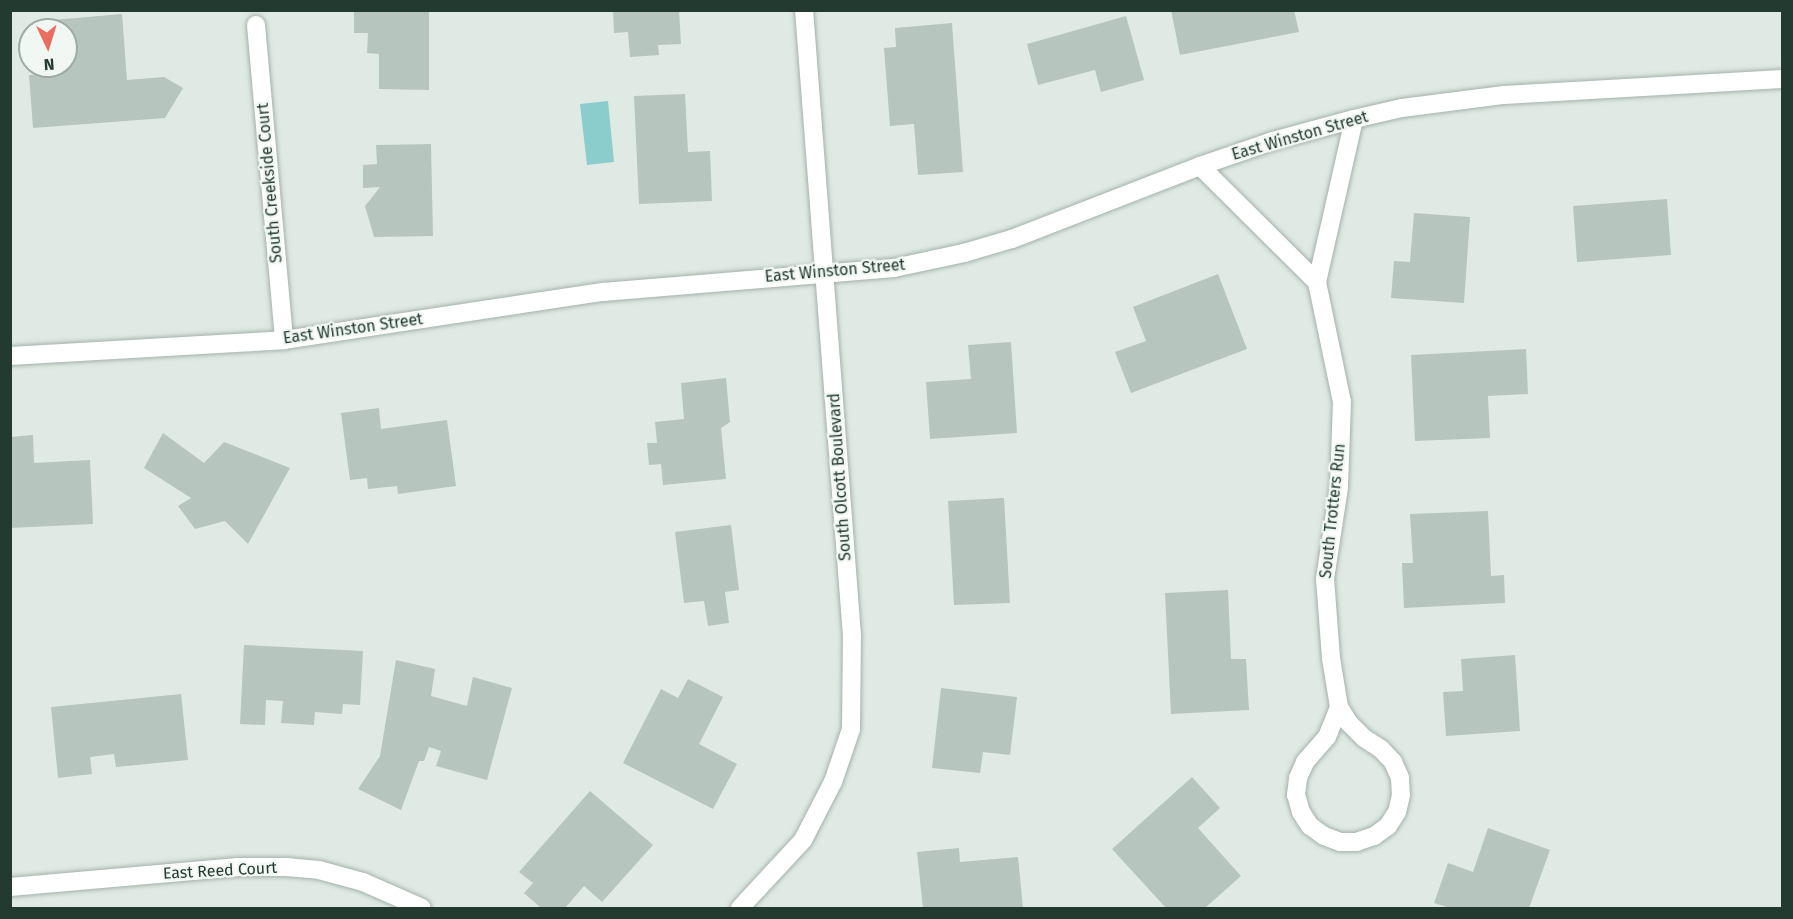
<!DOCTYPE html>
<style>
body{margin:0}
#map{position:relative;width:1793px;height:919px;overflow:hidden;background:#e0eae4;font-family:"Fira Sans",sans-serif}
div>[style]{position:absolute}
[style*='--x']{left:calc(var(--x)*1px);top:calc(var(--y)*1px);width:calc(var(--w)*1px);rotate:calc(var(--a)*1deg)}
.water>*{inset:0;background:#8bcccc}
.building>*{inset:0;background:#b6c5bd}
.roads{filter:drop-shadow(0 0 2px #a3b2aa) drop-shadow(0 0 2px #a3b2aa)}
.minor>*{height:18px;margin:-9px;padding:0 9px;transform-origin:9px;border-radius:9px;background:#fff}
span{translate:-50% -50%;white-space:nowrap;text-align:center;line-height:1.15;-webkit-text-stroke:4.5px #f1f7f3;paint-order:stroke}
.street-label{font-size:16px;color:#223a30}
.frame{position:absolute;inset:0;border:12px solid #223a30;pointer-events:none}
.north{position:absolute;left:18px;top:18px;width:60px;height:60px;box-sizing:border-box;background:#f1f7f3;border:2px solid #9eaba5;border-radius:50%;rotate:176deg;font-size:16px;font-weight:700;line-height:24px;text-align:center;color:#223a30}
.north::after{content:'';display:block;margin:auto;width:21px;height:27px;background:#e96d60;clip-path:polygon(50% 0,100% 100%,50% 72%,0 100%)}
</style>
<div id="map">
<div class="water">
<div style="clip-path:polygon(608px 101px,614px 162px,587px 165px,580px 104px)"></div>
</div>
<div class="building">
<div style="clip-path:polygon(354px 10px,429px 10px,429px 90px,379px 89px,379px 54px,367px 53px,368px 33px,354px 33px)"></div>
<div style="clip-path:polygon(613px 10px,679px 10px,681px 44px,658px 45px,659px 55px,630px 57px,628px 32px,614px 33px)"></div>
<div style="clip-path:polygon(1171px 10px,1294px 10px,1299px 32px,1180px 55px)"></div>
<div style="clip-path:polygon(122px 14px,127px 80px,164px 77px,183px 88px,165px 118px,33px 128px,29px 75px,45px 74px,44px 66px,66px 66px,66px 30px,41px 30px,41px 21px)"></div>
<div style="clip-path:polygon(1126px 16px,1144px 80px,1101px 92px,1095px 70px,1038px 85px,1027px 44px)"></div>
<div style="clip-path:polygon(952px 23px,963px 172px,918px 175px,914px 124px,890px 126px,884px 48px,896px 47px,895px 28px)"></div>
<div style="clip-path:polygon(685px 94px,688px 152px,710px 151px,712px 201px,639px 204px,634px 96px)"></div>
<div style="clip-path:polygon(431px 144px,433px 236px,374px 237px,365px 206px,380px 187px,363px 188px,363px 165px,377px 164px,376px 145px)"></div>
<div style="clip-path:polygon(1667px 199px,1671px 255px,1577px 262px,1573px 206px)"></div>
<div style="clip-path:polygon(1414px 213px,1470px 217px,1464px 303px,1391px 298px,1394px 261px,1410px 262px)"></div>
<div style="clip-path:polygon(1218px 274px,1247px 349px,1131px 393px,1115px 352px,1146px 341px,1133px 307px)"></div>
<div style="clip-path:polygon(1011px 342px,1017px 433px,930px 439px,926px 382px,971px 379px,968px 345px)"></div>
<div style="clip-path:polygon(1526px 349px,1528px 394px,1488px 396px,1490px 438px,1415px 441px,1411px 355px)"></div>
<div style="clip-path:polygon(726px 378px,730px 422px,721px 428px,726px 479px,663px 485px,661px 464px,649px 465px,647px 443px,657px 443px,655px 422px,684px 419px,681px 383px)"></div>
<div style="clip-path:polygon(379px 408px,381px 429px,447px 420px,456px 486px,398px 494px,397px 486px,368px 489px,367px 478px,350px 480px,341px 413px)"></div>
<div style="clip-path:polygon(163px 433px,204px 463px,224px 442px,290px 468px,248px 544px,225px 521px,195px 529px,178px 506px,191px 498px,144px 468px)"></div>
<div style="clip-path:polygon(33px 435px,34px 463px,90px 460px,93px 524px,10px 528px,10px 437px)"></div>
<div style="clip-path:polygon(1004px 498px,1010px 603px,954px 605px,948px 501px)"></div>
<div style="clip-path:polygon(1488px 511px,1491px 576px,1504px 575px,1505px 603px,1404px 608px,1402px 563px,1413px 563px,1410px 514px)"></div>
<div style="clip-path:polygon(731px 525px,739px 590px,725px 592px,729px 623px,708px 626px,704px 601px,684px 603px,675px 532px)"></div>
<div style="clip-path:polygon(1228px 590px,1231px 659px,1246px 659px,1249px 710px,1171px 714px,1165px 593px)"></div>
<div style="clip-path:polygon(244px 645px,363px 651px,360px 705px,343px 704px,342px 714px,315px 712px,314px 725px,281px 723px,283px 701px,266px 700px,265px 725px,240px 724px)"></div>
<div style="clip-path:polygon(1515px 655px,1520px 731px,1446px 736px,1443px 692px,1463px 691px,1461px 659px)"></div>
<div style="clip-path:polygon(396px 660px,435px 669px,431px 696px,467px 706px,473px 677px,512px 688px,487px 780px,436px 766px,441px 751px,429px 747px,424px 761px,419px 761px,401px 810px,358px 789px,380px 756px)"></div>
<div style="clip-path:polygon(688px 679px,723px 697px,699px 744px,737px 764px,713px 809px,623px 763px,661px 689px,678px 698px)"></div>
<div style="clip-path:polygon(941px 688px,1017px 697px,1010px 755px,983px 752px,980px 773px,932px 768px)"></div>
<div style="clip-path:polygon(181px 694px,188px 760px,116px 767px,114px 754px,90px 757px,92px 774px,58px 778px,51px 707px)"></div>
<div style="clip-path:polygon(1192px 777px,1220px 808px,1198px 828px,1241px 876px,1205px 908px,1166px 908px,1112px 849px)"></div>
<div style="clip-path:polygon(590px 791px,653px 845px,602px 902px,584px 886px,565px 908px,541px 908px,524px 893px,533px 883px,519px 872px)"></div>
<div style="clip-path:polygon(1488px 828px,1550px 850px,1529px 908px,1450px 908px,1434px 903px,1448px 863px,1473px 872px)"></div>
<div style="clip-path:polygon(959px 848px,960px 862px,1018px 857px,1023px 908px,923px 908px,917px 852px)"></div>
</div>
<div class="roads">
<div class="minor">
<div style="--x:256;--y:25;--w:316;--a:84.9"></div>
<div style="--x:1200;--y:166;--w:165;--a:44.8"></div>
<div style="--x:10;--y:356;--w:274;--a:-3.3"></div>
<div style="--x:284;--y:340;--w:323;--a:-8.6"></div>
<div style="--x:603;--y:292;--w:292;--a:-4.7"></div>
<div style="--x:894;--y:268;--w:72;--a:-12.1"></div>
<div style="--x:964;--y:253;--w:50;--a:-16.3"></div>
<div style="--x:1012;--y:239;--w:202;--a:-21.2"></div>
<div style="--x:1200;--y:166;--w:77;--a:-18.9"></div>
<div style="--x:1273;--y:141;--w:84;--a:-15.2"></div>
<div style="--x:1354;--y:119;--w:49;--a:-12.9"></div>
<div style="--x:1402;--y:108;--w:103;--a:-7.3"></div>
<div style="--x:1504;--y:95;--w:278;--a:-3.3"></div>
<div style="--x:1339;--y:707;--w:19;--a:58"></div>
<div style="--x:1349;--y:723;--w:21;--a:45"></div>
<div style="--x:1364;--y:738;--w:20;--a:33"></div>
<div style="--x:1381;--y:749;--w:18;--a:47"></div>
<div style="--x:1393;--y:762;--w:17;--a:66"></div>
<div style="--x:1400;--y:778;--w:17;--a:87"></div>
<div style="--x:1401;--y:795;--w:17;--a:103"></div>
<div style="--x:1397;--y:812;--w:17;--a:123"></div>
<div style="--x:1388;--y:826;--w:17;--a:144"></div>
<div style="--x:1374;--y:836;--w:18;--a:161"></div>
<div style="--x:1357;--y:842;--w:17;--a:180"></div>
<div style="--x:1340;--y:842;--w:17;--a:-159"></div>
<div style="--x:1324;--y:836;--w:17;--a:-144"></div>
<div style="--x:1310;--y:826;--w:17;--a:-123"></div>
<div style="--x:1301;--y:812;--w:18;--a:-106"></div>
<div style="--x:1296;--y:795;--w:17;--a:-83"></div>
<div style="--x:1298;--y:778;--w:17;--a:-66"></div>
<div style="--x:1305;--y:762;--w:33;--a:-49"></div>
<div style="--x:1327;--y:737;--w:32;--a:-68"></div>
<div style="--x:1339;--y:707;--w:50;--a:-99.3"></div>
<div style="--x:1331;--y:658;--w:79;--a:-94.3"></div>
<div style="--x:1325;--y:579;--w:93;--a:-81.3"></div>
<div style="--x:1339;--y:487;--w:85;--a:-88"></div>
<div style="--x:1342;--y:402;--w:123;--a:-101.8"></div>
<div style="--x:1317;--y:282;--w:167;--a:-77.2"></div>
<div style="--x:10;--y:887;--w:229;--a:-5"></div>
<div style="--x:238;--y:867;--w:48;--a:0"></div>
<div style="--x:286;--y:867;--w:33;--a:5"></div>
<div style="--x:319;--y:870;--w:46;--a:15.3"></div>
<div style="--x:363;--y:882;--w:64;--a:23.8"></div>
<div style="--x:740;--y:908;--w:93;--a:-47.2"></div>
<div style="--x:803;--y:840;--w:65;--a:-62.7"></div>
<div style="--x:833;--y:782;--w:56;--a:-71.2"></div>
<div style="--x:851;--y:729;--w:93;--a:-89.4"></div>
<div style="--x:852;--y:636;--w:628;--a:-94.38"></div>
</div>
</div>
<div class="street-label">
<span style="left:1300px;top:136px;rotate:-16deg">East Winston Street</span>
<span style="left:270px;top:183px;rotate:-95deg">South Creekside Court</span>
<span style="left:835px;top:271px;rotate:-5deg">East Winston Street</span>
<span style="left:353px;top:329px;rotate:-8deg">East Winston Street</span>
<span style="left:840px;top:477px;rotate:-94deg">South Olcott Boulevard</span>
<span style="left:1333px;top:511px;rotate:-84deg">South Trotters Run</span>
<span style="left:220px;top:871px;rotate:-3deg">East Reed Court</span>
</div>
<div class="frame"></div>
<div class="north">N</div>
</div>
